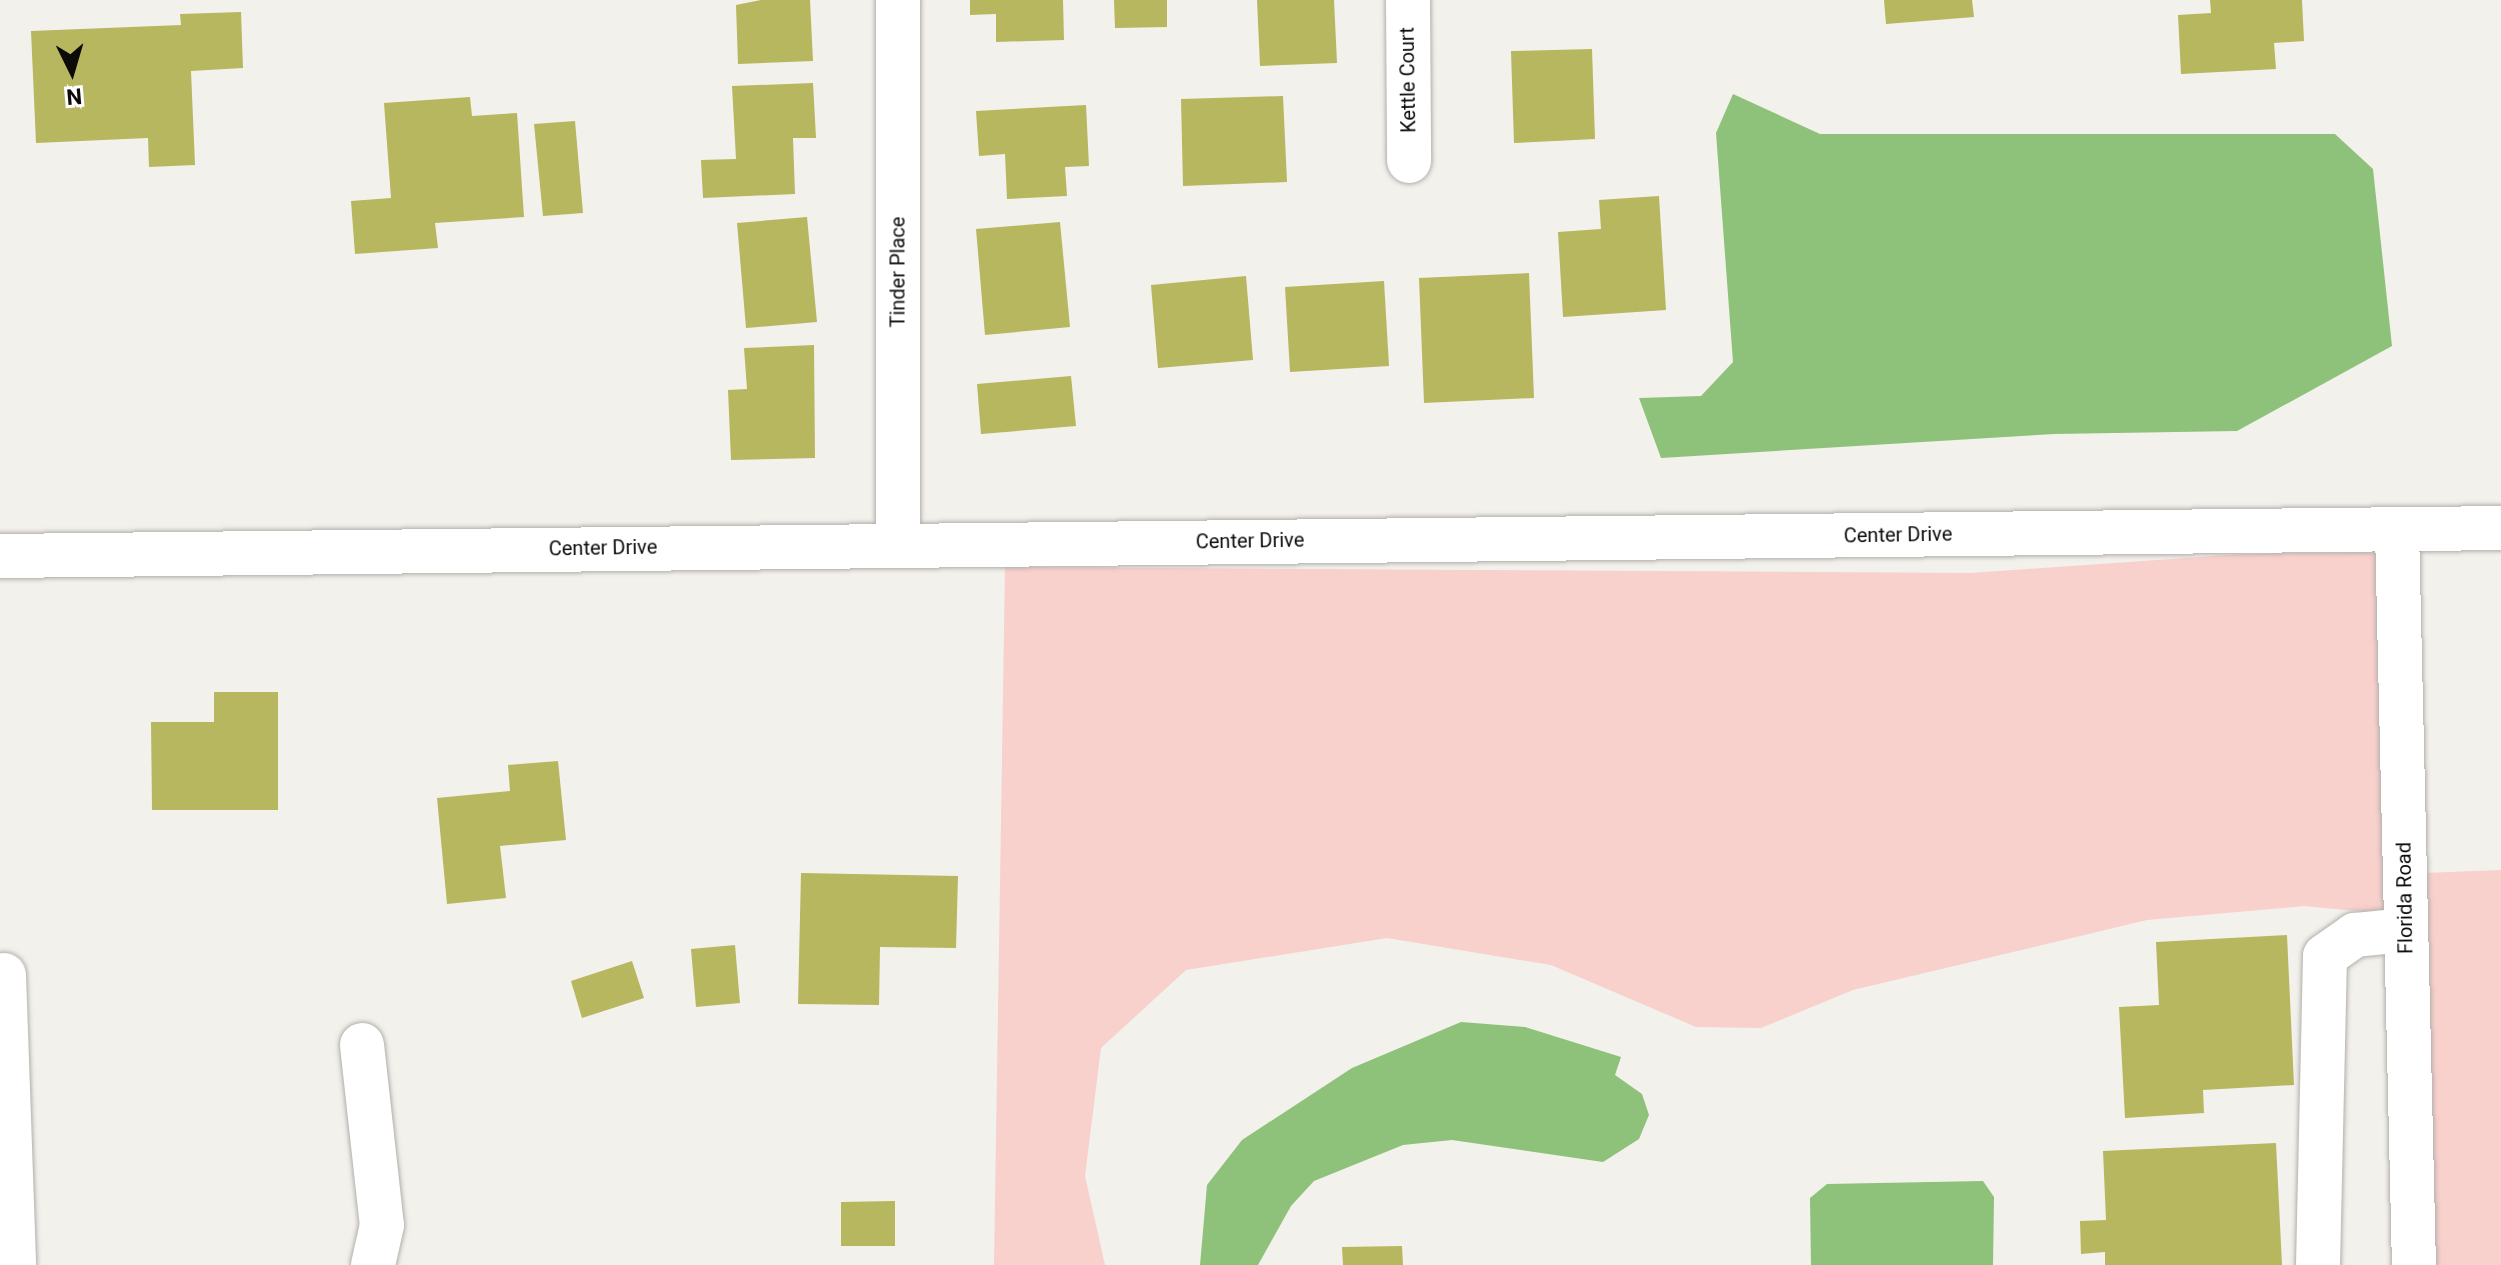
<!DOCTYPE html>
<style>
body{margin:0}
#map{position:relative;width:2501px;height:1265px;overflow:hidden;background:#f3f1ec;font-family:Roboto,sans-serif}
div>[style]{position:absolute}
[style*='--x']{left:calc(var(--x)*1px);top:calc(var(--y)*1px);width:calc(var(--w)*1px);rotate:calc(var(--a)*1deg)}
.green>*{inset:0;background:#f8d0cc}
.water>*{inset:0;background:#8ec179}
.building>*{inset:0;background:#b6b75e}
.roads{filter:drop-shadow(0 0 2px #b2afab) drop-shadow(0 0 2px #b2afab)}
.minor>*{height:44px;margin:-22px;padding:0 22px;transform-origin:22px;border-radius:22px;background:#fff}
span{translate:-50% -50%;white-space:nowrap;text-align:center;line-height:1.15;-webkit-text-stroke:8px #fff;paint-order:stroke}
.street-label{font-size:20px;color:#0c0b0a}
.north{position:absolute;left:32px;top:32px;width:80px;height:80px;-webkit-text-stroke:6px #fff;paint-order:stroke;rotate:175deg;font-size:22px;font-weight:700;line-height:32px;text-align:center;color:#0c0b0a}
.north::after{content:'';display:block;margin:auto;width:28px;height:36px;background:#0c0b0a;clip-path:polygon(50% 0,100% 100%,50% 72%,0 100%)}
</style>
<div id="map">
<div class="green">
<div style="clip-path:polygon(2377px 552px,2386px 914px,2305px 906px,2147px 920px,1853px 990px,1761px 1028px,1696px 1027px,1551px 965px,1387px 938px,1186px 970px,1101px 1048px,1085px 1176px,1105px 1265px,994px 1265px,1005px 567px,1971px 573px,2243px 554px)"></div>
<div style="clip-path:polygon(2501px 870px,2501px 1265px,2433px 1265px,2424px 873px)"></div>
</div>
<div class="water">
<div style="clip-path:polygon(1733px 94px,1820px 134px,2335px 134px,2373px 169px,2392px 346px,2237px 431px,2054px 434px,1661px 458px,1639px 398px,1701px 396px,1733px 362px,1716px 133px)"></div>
<div style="clip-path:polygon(1461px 1022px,1525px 1027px,1621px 1057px,1615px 1075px,1642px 1094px,1649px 1115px,1639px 1139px,1603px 1162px,1452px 1140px,1403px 1145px,1314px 1181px,1291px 1206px,1258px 1265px,1200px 1265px,1207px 1185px,1242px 1140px,1352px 1068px)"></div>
<div style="clip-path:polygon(1983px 1181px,1994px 1197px,1993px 1265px,1811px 1265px,1810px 1198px,1827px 1184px)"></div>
</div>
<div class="building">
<div style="clip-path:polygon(761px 0,810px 0,813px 61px,738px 64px,736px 5px)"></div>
<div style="clip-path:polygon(970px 0,1063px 0,1064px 40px,996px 42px,996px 14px,970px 15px)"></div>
<div style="clip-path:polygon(1114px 0,1167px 0,1167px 27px,1115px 28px)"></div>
<div style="clip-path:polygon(1257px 0,1334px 0,1337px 63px,1260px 66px)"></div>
<div style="clip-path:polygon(1884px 0,1972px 0,1974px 17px,1886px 24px)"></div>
<div style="clip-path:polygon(2210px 0,2302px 0,2304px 41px,2274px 43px,2276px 69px,2181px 74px,2178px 15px,2211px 13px)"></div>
<div style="clip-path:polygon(241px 12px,243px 68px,191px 71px,195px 165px,149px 167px,148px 138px,36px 143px,31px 31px,181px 25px,180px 14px)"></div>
<div style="clip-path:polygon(1592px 49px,1595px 139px,1514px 143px,1511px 51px)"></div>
<div style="clip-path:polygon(813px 83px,816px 138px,793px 138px,795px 194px,703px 198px,701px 160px,736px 159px,732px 86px)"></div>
<div style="clip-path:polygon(1283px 96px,1287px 182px,1183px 186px,1181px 99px)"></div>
<div style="clip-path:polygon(470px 97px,472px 116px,517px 113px,524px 217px,435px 223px,438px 248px,355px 254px,351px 201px,391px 198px,384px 103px)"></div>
<div style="clip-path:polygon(1086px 105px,1089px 166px,1065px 167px,1067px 196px,1007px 199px,1005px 154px,979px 156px,976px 111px)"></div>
<div style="clip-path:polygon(575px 121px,583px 213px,543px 216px,534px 124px)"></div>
<div style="clip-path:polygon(1659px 196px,1666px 310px,1563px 317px,1558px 232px,1601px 229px,1599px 200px)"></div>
<div style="clip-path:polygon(807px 217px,817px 322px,746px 328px,737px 223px)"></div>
<div style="clip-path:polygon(1060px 222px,1070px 327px,985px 335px,976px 229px)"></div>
<div style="clip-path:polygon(1529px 273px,1534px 398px,1424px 403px,1419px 278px)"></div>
<div style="clip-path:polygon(1246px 276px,1253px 360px,1158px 368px,1151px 285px)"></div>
<div style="clip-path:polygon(1384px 281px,1389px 366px,1290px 372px,1285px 287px)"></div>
<div style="clip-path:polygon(814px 345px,815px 458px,731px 460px,728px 390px,747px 389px,744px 348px)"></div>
<div style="clip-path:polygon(1071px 376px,1076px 426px,981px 434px,977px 384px)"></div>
<div style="clip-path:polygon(214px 692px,278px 692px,278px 810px,152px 810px,151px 722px,214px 722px)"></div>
<div style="clip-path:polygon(558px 761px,566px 840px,500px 846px,506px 898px,447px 904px,437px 798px,510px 791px,508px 765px)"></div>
<div style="clip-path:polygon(801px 873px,958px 876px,956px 948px,880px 947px,879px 1005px,798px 1004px)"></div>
<div style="clip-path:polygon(2287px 935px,2294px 1085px,2203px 1090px,2204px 1113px,2125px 1118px,2119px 1007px,2159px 1005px,2156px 942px)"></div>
<div style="clip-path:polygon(735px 945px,740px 1003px,696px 1007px,691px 949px)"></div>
<div style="clip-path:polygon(632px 961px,644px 998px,582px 1018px,571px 981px)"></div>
<div style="clip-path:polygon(2276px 1143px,2282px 1265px,2105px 1265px,2105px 1252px,2081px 1254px,2080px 1221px,2106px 1220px,2103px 1151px)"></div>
<div style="clip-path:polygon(895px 1201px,895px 1246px,841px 1246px,841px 1202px)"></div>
<div style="clip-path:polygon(1402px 1246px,1403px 1265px,1343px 1265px,1342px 1247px)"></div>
</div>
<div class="roads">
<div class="minor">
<div style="--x:898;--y:0;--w:545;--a:90"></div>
<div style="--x:1408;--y:0;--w:161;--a:89.6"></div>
<div style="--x:2397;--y:530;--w:735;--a:88.68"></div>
<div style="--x:0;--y:556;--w:2501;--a:-0.64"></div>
<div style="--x:4;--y:975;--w:290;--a:88"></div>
<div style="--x:362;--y:1045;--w:181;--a:83.7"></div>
<div style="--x:382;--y:1225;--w:41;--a:102.7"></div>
<div style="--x:2318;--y:1265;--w:309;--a:-88.7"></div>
<div style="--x:2325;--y:956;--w:37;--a:-35"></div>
<div style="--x:2355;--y:935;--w:51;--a:-5.6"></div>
</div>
</div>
<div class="street-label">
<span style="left:1408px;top:80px;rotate:-91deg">Kettle Court</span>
<span style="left:898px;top:272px;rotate:-90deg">Tinder Place</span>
<span style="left:1898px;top:535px;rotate:-1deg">Center Drive</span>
<span style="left:1250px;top:541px;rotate:-1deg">Center Drive</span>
<span style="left:603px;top:548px;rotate:-1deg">Center Drive</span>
<span style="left:2405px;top:898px;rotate:-91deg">Florida Road</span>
</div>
<div class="north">N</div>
</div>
